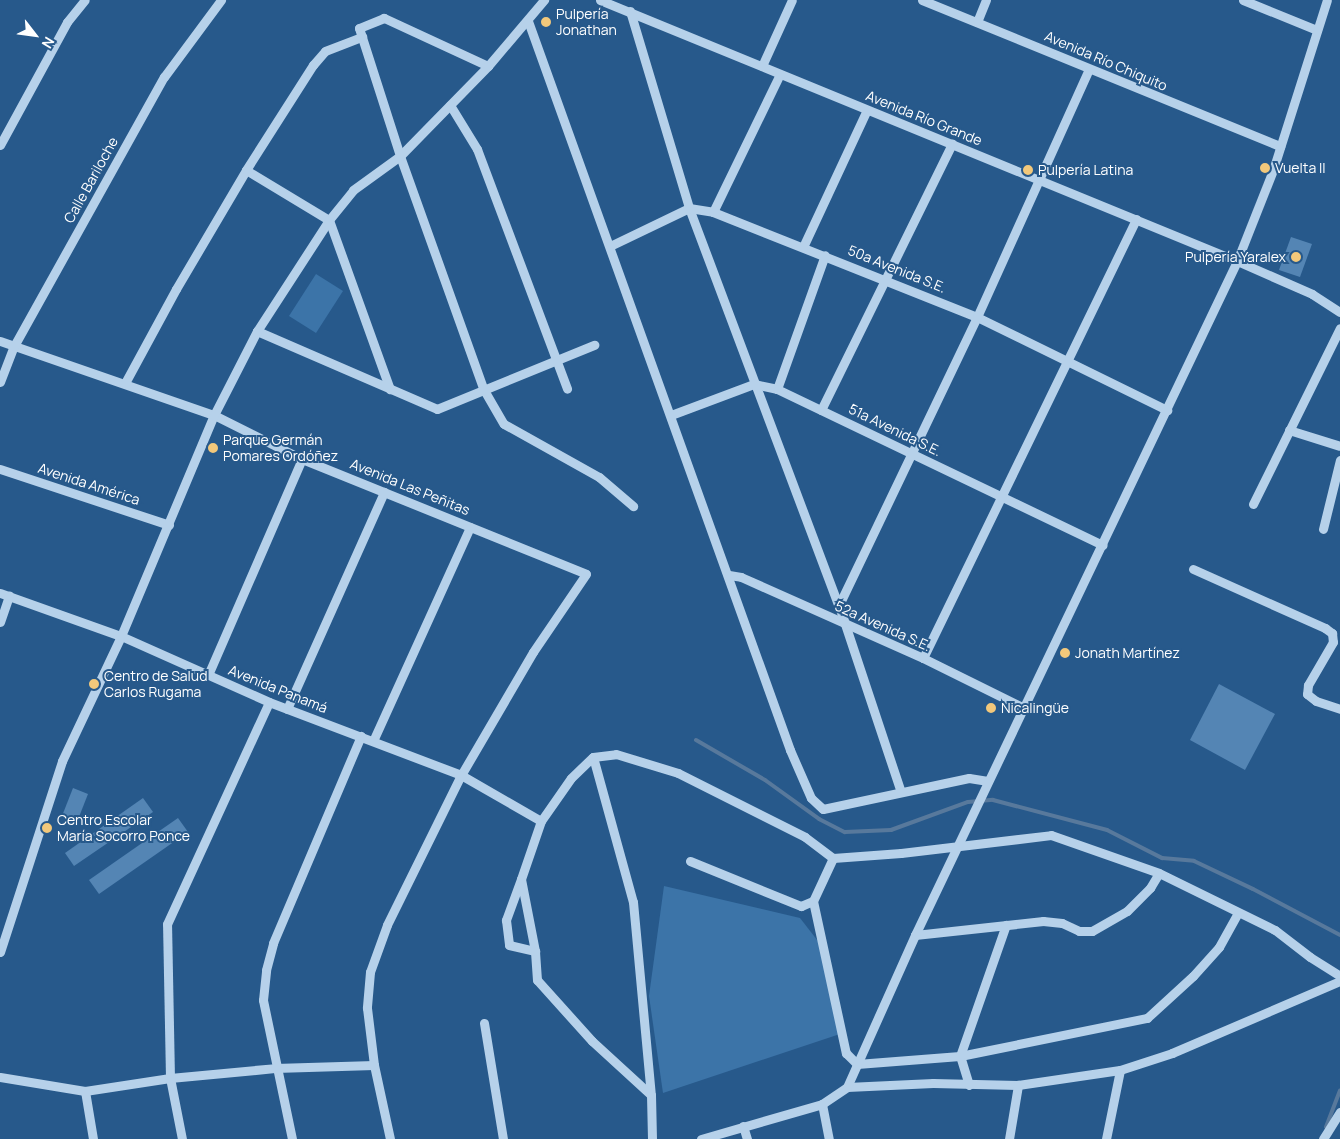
<!DOCTYPE html>
<meta charset="utf-8">
<style>
body{margin:0}
#map{position:relative;width:1340px;height:1139px;overflow:hidden;background:#27598b;font-family:Manrope,sans-serif}
div>[style]{position:absolute}
[style*='--x']{left:calc(var(--x)*1px);top:calc(var(--y)*1px);width:calc(var(--w)*1px);rotate:calc(var(--a)*1deg)}
.green>*{inset:0;background:#3c74a8}
.stream>*{height:4px;margin:-2px;padding:0 2px;transform-origin:2px;border-radius:2px;background:#58799c}
.building>*{inset:0;background:#5485b4}
.minor>*{height:9px;margin:-4.5px;padding:0 4.5px;transform-origin:4.5px;border-radius:4.5px;background:#b6d1ea}
.dots>*{width:14px;height:14px;translate:-50% -50%;box-sizing:border-box;border:2px solid #27598b;border-radius:50%}
span{translate:-50% -50%;white-space:nowrap;text-align:center;line-height:1.15;-webkit-text-stroke:4px #27598b;paint-order:stroke}
.poi-label{font-size:14px;color:#fff}
.left{translate:0 -50%;text-align:left}
.right{translate:-100% -50%;text-align:right}
.street-label{font-size:14px;color:#fff}
.north{position:absolute;left:10px;top:10px;width:50px;height:50px;-webkit-text-stroke:4px #27598b;paint-order:stroke;rotate:120deg;font-size:14px;font-weight:700;line-height:20px;text-align:center;color:#fff}
.north::after{content:'';display:block;margin:auto;width:18px;height:22px;background:#fff;clip-path:polygon(50% 0,100% 100%,50% 72%,0 100%)}
</style>
<div id="map">
<div class="green">
<div style="clip-path:polygon(316px 274px,343px 291px,316px 333px,289px 316px)"></div>
<div style="clip-path:polygon(664px 886px,800px 918px,821px 945px,840px 1034px,663px 1093px,649px 996px)"></div>
</div>
<div class="stream">
<div style="--x:696;--y:740;--w:80;--a:30.1"></div>
<div style="--x:765;--y:780;--w:67;--a:35.8"></div>
<div style="--x:819;--y:819;--w:29;--a:27"></div>
<div style="--x:845;--y:832;--w:46;--a:-2.5"></div>
<div style="--x:891;--y:830;--w:82;--a:-20"></div>
<div style="--x:968;--y:802;--w:25;--a:-5"></div>
<div style="--x:993;--y:800;--w:118;--a:14.7"></div>
<div style="--x:1107;--y:830;--w:62;--a:27"></div>
<div style="--x:1162;--y:858;--w:32;--a:5"></div>
<div style="--x:1194;--y:861;--w:65;--a:25.4"></div>
<div style="--x:1253;--y:889;--w:98;--a:27.9"></div>
<div style="--x:1326;--y:1127;--w:39;--a:-69"></div>
</div>
<div class="building">
<div style="clip-path:polygon(1291px 237px,1312px 244px,1300px 277px,1279px 270px)"></div>
<div style="clip-path:polygon(1219px 684px,1275px 714px,1245px 770px,1190px 740px)"></div>
<div style="clip-path:polygon(73px 788px,88px 794px,77px 822px,62px 816px)"></div>
<div style="clip-path:polygon(143px 798px,153px 812px,74px 866px,65px 853px)"></div>
<div style="clip-path:polygon(178px 818px,188px 832px,99px 894px,89px 880px)"></div>
</div>
<div class="minor">
<div style="--x:600;--y:0;--w:688;--a:22.28"></div>
<div style="--x:1237;--y:261;--w:82;--a:23.7"></div>
<div style="--x:1312;--y:294;--w:33;--a:33"></div>
<div style="--x:922;--y:0;--w:387;--a:22.2"></div>
<div style="--x:1243;--y:0;--w:80;--a:22.1"></div>
<div style="--x:630;--y:11;--w:206;--a:73.3"></div>
<div style="--x:689;--y:208;--w:444;--a:69.4"></div>
<div style="--x:845;--y:624;--w:177;--a:71.6"></div>
<div style="--x:528;--y:21;--w:775;--a:70.23"></div>
<div style="--x:790;--y:750;--w:52;--a:66.4"></div>
<div style="--x:811;--y:798;--w:16;--a:43"></div>
<div style="--x:823;--y:809;--w:149;--a:-12"></div>
<div style="--x:969;--y:778;--w:19;--a:9"></div>
<div style="--x:977;--y:22;--w:24;--a:-68"></div>
<div style="--x:488;--y:66;--w:115;--a:-155.2"></div>
<div style="--x:384;--y:18;--w:27;--a:158"></div>
<div style="--x:359;--y:28;--w:134;--a:72.2"></div>
<div style="--x:400;--y:156;--w:249;--a:70.3"></div>
<div style="--x:484;--y:390;--w:39;--a:60"></div>
<div style="--x:504;--y:424;--w:109;--a:29.2"></div>
<div style="--x:599;--y:477;--w:45;--a:40.5"></div>
<div style="--x:762;--y:66;--w:72;--a:-65.6"></div>
<div style="--x:450;--y:105;--w:52;--a:58.5"></div>
<div style="--x:477;--y:149;--w:256;--a:69.4"></div>
<div style="--x:0;--y:145;--w:140;--a:-61.4"></div>
<div style="--x:67;--y:22;--w:28;--a:-51"></div>
<div style="--x:246;--y:170;--w:97;--a:31.1"></div>
<div style="--x:329;--y:220;--w:180;--a:70.2"></div>
<div style="--x:713;--y:212;--w:153;--a:-64.1"></div>
<div style="--x:610;--y:246;--w:88;--a:-25.7"></div>
<div style="--x:689;--y:208;--w:24;--a:9"></div>
<div style="--x:713;--y:212;--w:284;--a:21.7"></div>
<div style="--x:977;--y:317;--w:212;--a:26.1"></div>
<div style="--x:803;--y:247;--w:151;--a:-65"></div>
<div style="--x:257;--y:331;--w:196;--a:23.4"></div>
<div style="--x:437;--y:409;--w:170;--a:-22.2"></div>
<div style="--x:0;--y:341;--w:226;--a:19.1"></div>
<div style="--x:214;--y:415;--w:98;--a:26.6"></div>
<div style="--x:302;--y:459;--w:306;--a:22"></div>
<div style="--x:586;--y:574;--w:94;--a:124.2"></div>
<div style="--x:533;--y:652;--w:143;--a:120.3"></div>
<div style="--x:461;--y:775;--w:167;--a:116.3"></div>
<div style="--x:387;--y:925;--w:50;--a:109.9"></div>
<div style="--x:370;--y:972;--w:36;--a:95"></div>
<div style="--x:367;--y:1008;--w:57;--a:83"></div>
<div style="--x:374;--y:1065;--w:76;--a:77.8"></div>
<div style="--x:0;--y:382;--w:39;--a:-69"></div>
<div style="--x:14;--y:346;--w:308;--a:-60.9"></div>
<div style="--x:164;--y:77;--w:96;--a:-53.5"></div>
<div style="--x:125;--y:383;--w:107;--a:-61.5"></div>
<div style="--x:176;--y:289;--w:138;--a:-59.5"></div>
<div style="--x:246;--y:170;--w:125;--a:-57.5"></div>
<div style="--x:313;--y:65;--w:18;--a:-49"></div>
<div style="--x:325;--y:51;--w:40;--a:-21"></div>
<div style="--x:777;--y:389;--w:142;--a:-70.3"></div>
<div style="--x:821;--y:410;--w:297;--a:-63.8"></div>
<div style="--x:671;--y:415;--w:89;--a:-20.5"></div>
<div style="--x:754;--y:384;--w:24;--a:12"></div>
<div style="--x:777;--y:389;--w:361;--a:25.6"></div>
<div style="--x:1289;--y:430;--w:53;--a:17.4"></div>
<div style="--x:0;--y:469;--w:178;--a:18.3"></div>
<div style="--x:1253;--y:504;--w:196;--a:-63.7"></div>
<div style="--x:1323;--y:529;--w:71;--a:-76.2"></div>
<div style="--x:1193;--y:569;--w:145;--a:24.1"></div>
<div style="--x:1325;--y:628;--w:9;--a:36"></div>
<div style="--x:1332;--y:633;--w:9;--a:84"></div>
<div style="--x:1333;--y:642;--w:50;--a:120.2"></div>
<div style="--x:1308;--y:685;--w:9;--a:96"></div>
<div style="--x:1307;--y:694;--w:11;--a:38"></div>
<div style="--x:1316;--y:701;--w:25;--a:18"></div>
<div style="--x:729;--y:575;--w:12;--a:9"></div>
<div style="--x:741;--y:577;--w:199;--a:24"></div>
<div style="--x:923;--y:658;--w:113;--a:26.3"></div>
<div style="--x:0;--y:593;--w:128;--a:19.6"></div>
<div style="--x:121;--y:636;--w:162;--a:24"></div>
<div style="--x:269;--y:702;--w:205;--a:20.8"></div>
<div style="--x:461;--y:775;--w:92;--a:29.9"></div>
<div style="--x:838;--y:607;--w:322;--a:-64.4"></div>
<div style="--x:977;--y:317;--w:272;--a:-65.7"></div>
<div style="--x:0;--y:622;--w:28;--a:-71"></div>
<div style="--x:923;--y:658;--w:488;--a:-64.1"></div>
<div style="--x:208;--y:675;--w:236;--a:-66.5"></div>
<div style="--x:287;--y:709;--w:238;--a:-65.9"></div>
<div style="--x:373;--y:741;--w:235;--a:-65.6"></div>
<div style="--x:593;--y:757;--w:150;--a:74.6"></div>
<div style="--x:633;--y:902;--w:194;--a:84.7"></div>
<div style="--x:651;--y:1095;--w:44;--a:88.7"></div>
<div style="--x:833;--y:858;--w:47;--a:114.9"></div>
<div style="--x:813;--y:901;--w:156;--a:77.8"></div>
<div style="--x:846;--y:1053;--w:16;--a:45"></div>
<div style="--x:857;--y:1064;--w:103;--a:-4.4"></div>
<div style="--x:960;--y:1056;--w:191;--a:-11.5"></div>
<div style="--x:1147;--y:1018;--w:62;--a:-42.4"></div>
<div style="--x:1193;--y:976;--w:39;--a:-48"></div>
<div style="--x:1219;--y:947;--w:39;--a:-61"></div>
<div style="--x:690;--y:861;--w:120;--a:22.1"></div>
<div style="--x:801;--y:906;--w:13;--a:-23"></div>
<div style="--x:521;--y:879;--w:44;--a:110.1"></div>
<div style="--x:506;--y:920;--w:25;--a:83"></div>
<div style="--x:509;--y:945;--w:27;--a:13"></div>
<div style="--x:915;--y:935;--w:129;--a:-6.2"></div>
<div style="--x:1043;--y:921;--w:19;--a:6"></div>
<div style="--x:1062;--y:923;--w:19;--a:25"></div>
<div style="--x:1079;--y:931;--w:13;--a:0"></div>
<div style="--x:1092;--y:931;--w:40;--a:-29.7"></div>
<div style="--x:1127;--y:911;--w:33;--a:-45"></div>
<div style="--x:1150;--y:888;--w:17;--a:-59"></div>
<div style="--x:0;--y:952;--w:201;--a:-72"></div>
<div style="--x:62;--y:761;--w:138;--a:-64.7"></div>
<div style="--x:121;--y:636;--w:240;--a:-67.2"></div>
<div style="--x:214;--y:415;--w:94;--a:-62.9"></div>
<div style="--x:257;--y:331;--w:132;--a:-57"></div>
<div style="--x:329;--y:220;--w:38;--a:-51"></div>
<div style="--x:353;--y:190;--w:58;--a:-35.9"></div>
<div style="--x:400;--y:156;--w:126;--a:-45.6"></div>
<div style="--x:488;--y:66;--w:87;--a:-49.7"></div>
<div style="--x:484;--y:1023;--w:118;--a:80.7"></div>
<div style="--x:0;--y:1077;--w:86;--a:9.4"></div>
<div style="--x:85;--y:1091;--w:86;--a:-8.7"></div>
<div style="--x:170;--y:1078;--w:105;--a:-5.4"></div>
<div style="--x:275;--y:1068;--w:99;--a:-1.7"></div>
<div style="--x:969;--y:1085;--w:30;--a:-107"></div>
<div style="--x:960;--y:1056;--w:139;--a:-70.7"></div>
<div style="--x:847;--y:1087;--w:86;--a:-2.7"></div>
<div style="--x:933;--y:1083;--w:85;--a:1.3"></div>
<div style="--x:1018;--y:1085;--w:103;--a:-8.4"></div>
<div style="--x:1120;--y:1070;--w:55;--a:-18.1"></div>
<div style="--x:1172;--y:1053;--w:183;--a:-23.2"></div>
<div style="--x:85;--y:1091;--w:49;--a:80.5"></div>
<div style="--x:651;--y:1095;--w:80;--a:-137.5"></div>
<div style="--x:592;--y:1041;--w:82;--a:-132"></div>
<div style="--x:537;--y:980;--w:29;--a:-94"></div>
<div style="--x:535;--y:951;--w:73;--a:-101"></div>
<div style="--x:521;--y:879;--w:61;--a:-71"></div>
<div style="--x:541;--y:821;--w:52;--a:-55.1"></div>
<div style="--x:571;--y:778;--w:30;--a:-44"></div>
<div style="--x:593;--y:757;--w:23;--a:-7"></div>
<div style="--x:616;--y:754;--w:65;--a:17"></div>
<div style="--x:678;--y:773;--w:142;--a:26.7"></div>
<div style="--x:805;--y:837;--w:35;--a:37"></div>
<div style="--x:833;--y:858;--w:68;--a:-4.2"></div>
<div style="--x:901;--y:853;--w:151;--a:-6.8"></div>
<div style="--x:1051;--y:835;--w:114;--a:19.4"></div>
<div style="--x:1159;--y:873;--w:129;--a:26.2"></div>
<div style="--x:1275;--y:930;--w:44;--a:37.6"></div>
<div style="--x:1310;--y:957;--w:36;--a:32"></div>
<div style="--x:822;--y:1104;--w:36;--a:79"></div>
<div style="--x:743;--y:1126;--w:14;--a:73"></div>
<div style="--x:182;--y:1139;--w:62;--a:-101.1"></div>
<div style="--x:170;--y:1078;--w:154;--a:-91.1"></div>
<div style="--x:167;--y:924;--w:244;--a:-65.3"></div>
<div style="--x:292;--y:1139;--w:142;--a:-101.8"></div>
<div style="--x:263;--y:1000;--w:30;--a:-84"></div>
<div style="--x:266;--y:970;--w:28;--a:-75"></div>
<div style="--x:273;--y:943;--w:225;--a:-67"></div>
<div style="--x:701;--y:1139;--w:126;--a:-16.1"></div>
<div style="--x:822;--y:1104;--w:30;--a:-34"></div>
<div style="--x:847;--y:1087;--w:167;--a:-65.9"></div>
<div style="--x:915;--y:935;--w:747;--a:-64.46"></div>
<div style="--x:1237;--y:261;--w:98;--a:-68.4"></div>
<div style="--x:1273;--y:170;--w:178;--a:-72.4"></div>
<div style="--x:1009;--y:1139;--w:55;--a:-80.5"></div>
<div style="--x:1106;--y:1139;--w:70;--a:-78.5"></div>
<div style="--x:1323;--y:1139;--w:32;--a:-58"></div>
</div>
<div class="dots">
<div style="left:546px;top:22px;background:#f2c87b"></div>
<div style="left:1265px;top:168px;background:#f2c87b"></div>
<div style="left:1028px;top:170px;background:#f2c87b"></div>
<div style="left:1296px;top:257px;background:#f2c87b"></div>
<div style="left:213px;top:448px;background:#f2c87b"></div>
<div style="left:1065px;top:653px;background:#f2c87b"></div>
<div style="left:94px;top:684px;background:#f2c87b"></div>
<div style="left:991px;top:708px;background:#f2c87b"></div>
<div style="left:47px;top:828px;background:#f2c87b"></div>
</div>
<div class="poi-label">
<span class="left" style="left:556px;top:22px">Pulpería<br>Jonathan</span>
<span class="left" style="left:1275px;top:168px">Vuelta II</span>
<span class="left" style="left:1038px;top:170px">Pulpería Latina</span>
<span class="right" style="left:1286px;top:257px">Pulpería Yaralex</span>
<span class="left" style="left:223px;top:448px">Parque Germán<br>Pomares Ordóñez</span>
<span class="left" style="left:1075px;top:653px">Jonath Martínez</span>
<span class="left" style="left:104px;top:684px">Centro de Salud<br>Carlos Rugama</span>
<span class="left" style="left:1001px;top:708px">Nicalingüe</span>
<span class="left" style="left:57px;top:828px">Centro Escolar<br>María Socorro Ponce</span>
</div>
<div class="street-label">
<span style="left:1106px;top:61px;rotate:23deg">Avenida Río Chiquito</span>
<span style="left:924px;top:118px;rotate:22deg">Avenida Río Grande</span>
<span style="left:91px;top:180px;rotate:-61deg">Calle Bariloche</span>
<span style="left:897px;top:269px;rotate:22deg">50a Avenida S.E.</span>
<span style="left:895px;top:430px;rotate:26deg">51a Avenida S.E.</span>
<span style="left:89px;top:484px;rotate:18deg">Avenida América</span>
<span style="left:410px;top:487px;rotate:22deg">Avenida Las Peñitas</span>
<span style="left:883px;top:626px;rotate:24deg">52a Avenida S.E.</span>
<span style="left:278px;top:689px;rotate:22deg">Avenida Panamá</span>
</div>
<div class="north">N</div>
</div>
